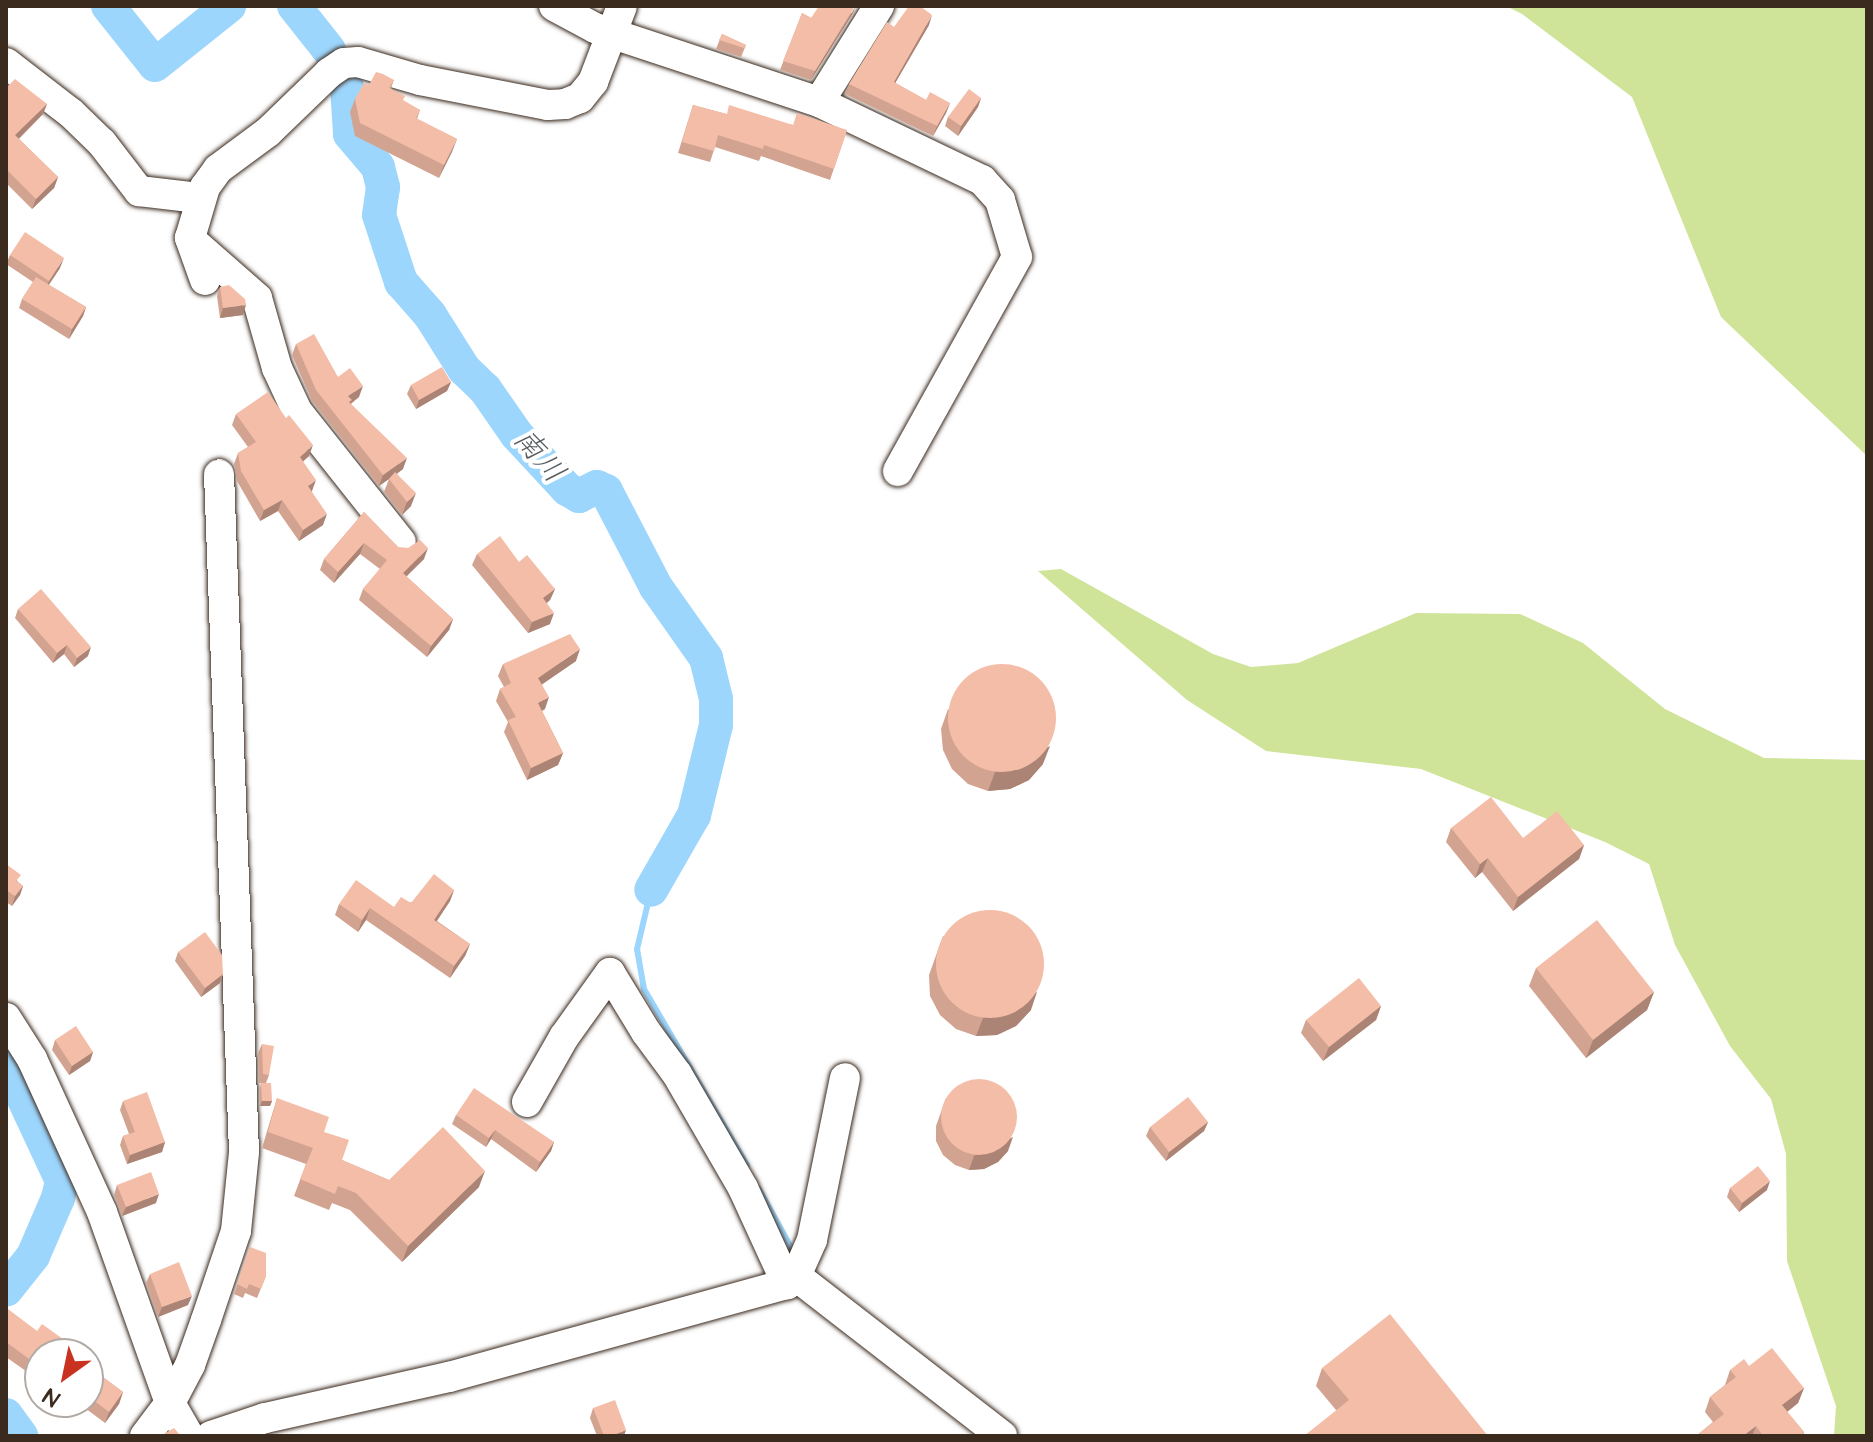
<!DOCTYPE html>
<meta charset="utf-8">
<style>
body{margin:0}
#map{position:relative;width:1873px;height:1442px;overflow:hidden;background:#fff;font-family:"Architects Daughter","Klee One",sans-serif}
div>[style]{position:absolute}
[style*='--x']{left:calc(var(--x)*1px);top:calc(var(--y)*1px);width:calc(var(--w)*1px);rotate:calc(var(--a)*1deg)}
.green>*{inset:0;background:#cfe499}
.stream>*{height:6px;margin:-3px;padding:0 3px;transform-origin:3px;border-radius:3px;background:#9dd6fd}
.river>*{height:34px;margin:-17px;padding:0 17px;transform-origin:17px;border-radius:17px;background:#9dd6fd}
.roads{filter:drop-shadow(0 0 2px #3b2a1e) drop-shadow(0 0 2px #3b2a1e)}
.minor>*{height:30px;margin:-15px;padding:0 15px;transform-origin:15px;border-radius:15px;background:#fff}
.wall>*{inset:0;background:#d2a390}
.shaded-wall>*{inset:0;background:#ab8476}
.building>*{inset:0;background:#f4bda8}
.round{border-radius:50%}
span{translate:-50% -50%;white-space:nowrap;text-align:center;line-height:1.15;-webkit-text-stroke:8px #fff;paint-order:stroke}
.water-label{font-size:30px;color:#585e61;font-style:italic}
.frame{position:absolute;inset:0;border:8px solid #3b2a1e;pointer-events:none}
.north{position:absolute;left:24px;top:1338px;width:80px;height:80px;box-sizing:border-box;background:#fff;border:2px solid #b1aaa5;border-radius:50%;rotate:213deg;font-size:22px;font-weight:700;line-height:32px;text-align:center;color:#3b2a1e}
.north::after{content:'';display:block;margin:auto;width:28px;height:36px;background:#c8321e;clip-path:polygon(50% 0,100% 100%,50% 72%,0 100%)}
</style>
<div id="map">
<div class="green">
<div style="clip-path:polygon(1506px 6px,1867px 6px,1867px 456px,1721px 317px,1632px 97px,1522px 14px)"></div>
<div style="clip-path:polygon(1061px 569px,1213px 654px,1251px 667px,1298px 663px,1416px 613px,1520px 614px,1583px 643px,1665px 709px,1764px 758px,1867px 760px,1867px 1436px,1834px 1436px,1836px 1406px,1787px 1261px,1786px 1154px,1771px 1099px,1730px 1046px,1675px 945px,1649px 864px,1605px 842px,1421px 769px,1266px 751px,1187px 700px,1038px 571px)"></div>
</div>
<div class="stream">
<div style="--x:651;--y:890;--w:61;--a:103.3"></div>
<div style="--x:637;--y:949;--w:41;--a:80.1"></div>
<div style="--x:644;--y:989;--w:204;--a:59.7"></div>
<div style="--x:759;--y:1189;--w:68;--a:61.2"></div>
</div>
<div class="river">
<div style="--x:108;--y:6;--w:75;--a:51.5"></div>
<div style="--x:155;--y:65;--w:95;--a:-38.6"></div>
<div style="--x:294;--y:6;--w:56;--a:51.5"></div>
<div style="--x:347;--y:87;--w:47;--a:86.3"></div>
<div style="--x:350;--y:134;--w:43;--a:49.7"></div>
<div style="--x:378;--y:167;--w:21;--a:76"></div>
<div style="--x:383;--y:187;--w:28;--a:98"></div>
<div style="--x:379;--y:215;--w:71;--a:71.8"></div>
<div style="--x:401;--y:282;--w:44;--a:48.7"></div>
<div style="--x:430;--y:315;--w:64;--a:57.8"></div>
<div style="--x:464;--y:369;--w:29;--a:44"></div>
<div style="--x:485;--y:389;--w:56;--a:55.2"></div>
<div style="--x:517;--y:435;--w:74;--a:47.2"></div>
<div style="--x:567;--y:489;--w:14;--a:30"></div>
<div style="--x:579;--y:496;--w:20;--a:-27"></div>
<div style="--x:597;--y:487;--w:10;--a:24"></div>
<div style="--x:606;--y:491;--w:108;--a:62.5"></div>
<div style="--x:656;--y:587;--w:87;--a:54.8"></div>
<div style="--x:706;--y:658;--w:42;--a:76.3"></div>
<div style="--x:716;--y:699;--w:26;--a:90"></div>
<div style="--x:716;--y:725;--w:93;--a:103.7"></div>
<div style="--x:694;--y:815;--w:86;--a:119.8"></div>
<div style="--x:6;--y:1061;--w:132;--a:65"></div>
<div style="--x:62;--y:1181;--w:17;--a:103"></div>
<div style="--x:58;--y:1198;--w:63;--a:113.3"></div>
<div style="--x:33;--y:1256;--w:43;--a:128.5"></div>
<div style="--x:6;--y:1415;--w:26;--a:54"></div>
</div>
<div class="roads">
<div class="minor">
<div style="--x:554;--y:6;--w:47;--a:28.2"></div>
<div style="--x:595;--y:28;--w:236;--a:18.3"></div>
<div style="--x:879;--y:6;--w:113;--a:122"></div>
<div style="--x:819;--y:102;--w:181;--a:25.6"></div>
<div style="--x:982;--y:180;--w:27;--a:48"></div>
<div style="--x:1000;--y:200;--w:59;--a:73.4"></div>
<div style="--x:1017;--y:257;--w:245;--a:119.1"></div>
<div style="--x:6;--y:63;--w:82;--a:37.6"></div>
<div style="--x:71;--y:113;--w:43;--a:44.1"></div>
<div style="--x:102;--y:143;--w:61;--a:52.4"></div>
<div style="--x:139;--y:191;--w:60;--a:6.7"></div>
<div style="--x:191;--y:240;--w:88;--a:41.3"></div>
<div style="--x:257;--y:298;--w:73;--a:74.1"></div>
<div style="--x:277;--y:368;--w:47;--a:65.1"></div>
<div style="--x:297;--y:411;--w:167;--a:51.6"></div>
<div style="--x:205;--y:280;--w:45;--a:-109.7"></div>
<div style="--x:190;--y:238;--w:53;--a:-73.6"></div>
<div style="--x:205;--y:187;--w:22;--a:-54"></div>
<div style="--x:218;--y:169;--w:62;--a:-36.5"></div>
<div style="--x:268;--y:132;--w:85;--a:-44"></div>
<div style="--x:329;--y:73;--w:18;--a:-34"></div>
<div style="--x:344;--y:63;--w:14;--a:-4"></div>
<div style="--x:358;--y:62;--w:65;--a:16.2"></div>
<div style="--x:420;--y:80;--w:130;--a:11.1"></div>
<div style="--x:548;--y:105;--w:17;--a:-3"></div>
<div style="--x:565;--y:104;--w:16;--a:-22"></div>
<div style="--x:580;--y:98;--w:21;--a:-51"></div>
<div style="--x:593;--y:82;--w:81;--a:-69.1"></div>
<div style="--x:6;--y:1018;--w:49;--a:57.6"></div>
<div style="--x:32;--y:1059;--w:168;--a:65.4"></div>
<div style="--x:102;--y:1212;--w:203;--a:70.4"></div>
<div style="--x:170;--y:1403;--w:38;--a:60"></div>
<div style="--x:527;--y:1102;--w:75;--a:-60.4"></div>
<div style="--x:564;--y:1037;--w:79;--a:-54.3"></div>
<div style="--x:610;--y:973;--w:69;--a:58.6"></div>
<div style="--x:646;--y:1032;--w:52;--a:53.6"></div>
<div style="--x:677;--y:1074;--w:132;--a:59.9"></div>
<div style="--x:743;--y:1188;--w:106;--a:65.4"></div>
<div style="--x:796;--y:1276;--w:261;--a:37.8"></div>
<div style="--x:145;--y:1436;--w:41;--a:-52.9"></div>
<div style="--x:170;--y:1403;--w:43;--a:-62.2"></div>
<div style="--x:190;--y:1365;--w:48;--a:-70.4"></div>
<div style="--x:206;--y:1320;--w:94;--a:-71.4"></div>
<div style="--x:236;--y:1231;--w:79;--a:-84.2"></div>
<div style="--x:244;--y:1152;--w:678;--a:-92.11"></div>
<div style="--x:211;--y:1436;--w:57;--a:-18.4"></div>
<div style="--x:265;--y:1418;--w:189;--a:-12.6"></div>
<div style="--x:449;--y:1377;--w:351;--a:-15.4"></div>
<div style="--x:787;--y:1284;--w:12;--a:-42"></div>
<div style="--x:796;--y:1276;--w:39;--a:-66"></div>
<div style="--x:812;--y:1240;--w:165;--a:-78.5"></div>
</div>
</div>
<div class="wall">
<div style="clip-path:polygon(802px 13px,811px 18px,853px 13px,811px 80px,780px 70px)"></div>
<div style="clip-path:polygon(929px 25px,895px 83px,926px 100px,950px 103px,946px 113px,933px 136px,845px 94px,849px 84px,894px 27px)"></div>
<div style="clip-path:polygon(722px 34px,746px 45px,741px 57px,716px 49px)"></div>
<div style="clip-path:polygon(394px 80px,391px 88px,403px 101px,420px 110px,417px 119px,457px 139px,439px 178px,355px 136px,350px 112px,355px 99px,369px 85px)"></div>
<div style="clip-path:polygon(6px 88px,47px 104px,43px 114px,19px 139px,58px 177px,54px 188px,32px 209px,6px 183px)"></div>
<div style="clip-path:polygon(981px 98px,978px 107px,958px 136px,945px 126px,948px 117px)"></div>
<div style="clip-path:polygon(693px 105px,726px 114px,793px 125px,847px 130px,830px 180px,761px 156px,759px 161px,715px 147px,710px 162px,678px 153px)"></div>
<div style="clip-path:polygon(10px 255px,60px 268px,49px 285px,86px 307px,83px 316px,69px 339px,19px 308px,22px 299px,33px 282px,6px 264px)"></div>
<div style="clip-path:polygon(220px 287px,243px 315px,220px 318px,217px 296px)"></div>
<div style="clip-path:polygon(296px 344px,338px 377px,359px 397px,351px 404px,403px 469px,397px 474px,411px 506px,402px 515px,384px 492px,389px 479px,379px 486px,312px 401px,292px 355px)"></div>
<div style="clip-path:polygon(451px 382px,447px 391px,416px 409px,407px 394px,411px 385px)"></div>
<div style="clip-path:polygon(236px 414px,309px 456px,303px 461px,312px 491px,311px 492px,323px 525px,299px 541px,278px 511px,260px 521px,237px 481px,234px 464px,238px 453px,248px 447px,232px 425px)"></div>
<div style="clip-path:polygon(364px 512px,398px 547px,424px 559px,406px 576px,453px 619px,449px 630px,427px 657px,359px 600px,363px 589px,380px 569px,360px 554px,334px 583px,320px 570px,324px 559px)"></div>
<div style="clip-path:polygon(477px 554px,519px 562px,555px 589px,550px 600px,547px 603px,550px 624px,528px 633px,472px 565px)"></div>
<div style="clip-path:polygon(18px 609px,88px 656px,74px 667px,64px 654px,53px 663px,15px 618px)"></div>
<div style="clip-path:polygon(576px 661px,542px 684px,545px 709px,542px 711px,563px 753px,558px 765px,527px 780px,504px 732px,508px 722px,496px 701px,500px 689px,504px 687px,498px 676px,503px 664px)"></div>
<div style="clip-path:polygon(948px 709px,1043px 764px,1029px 780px,1010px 789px,988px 791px,968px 784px,952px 769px,943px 750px,941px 729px)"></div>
<div style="clip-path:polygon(1451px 828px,1523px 838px,1584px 845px,1579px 859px,1513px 911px,1482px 872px,1475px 878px,1446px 842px)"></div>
<div style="clip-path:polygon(6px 864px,18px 882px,23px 886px,20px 895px,12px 906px,6px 902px)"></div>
<div style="clip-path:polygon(454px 890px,450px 901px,437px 921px,470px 944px,465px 956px,450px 978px,366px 920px,358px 932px,335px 915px,339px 904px,394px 907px)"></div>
<div style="clip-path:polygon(943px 936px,1031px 1010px,1016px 1026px,997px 1035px,976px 1036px,956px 1029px,940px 1015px,930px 996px,929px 975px)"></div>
<div style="clip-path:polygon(178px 952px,223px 974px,220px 983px,201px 997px,175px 961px)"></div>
<div style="clip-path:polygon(1536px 968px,1654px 992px,1647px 1010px,1586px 1058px,1529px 986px)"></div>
<div style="clip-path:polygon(1381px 1006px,1376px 1020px,1323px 1061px,1301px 1033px,1306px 1020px)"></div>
<div style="clip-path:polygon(55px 1040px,93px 1052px,90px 1061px,69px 1075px,52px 1050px)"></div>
<div style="clip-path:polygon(262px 1044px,269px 1075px,266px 1083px,272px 1101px,270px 1106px,260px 1106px,260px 1088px,261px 1083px,259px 1083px,258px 1053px)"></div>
<div style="clip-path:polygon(277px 1098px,324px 1132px,342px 1160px,389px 1180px,479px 1187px,402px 1262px,350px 1210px,332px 1203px,329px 1210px,294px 1196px,306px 1164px,262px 1148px)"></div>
<div style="clip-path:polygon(946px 1098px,1008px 1151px,998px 1162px,984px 1169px,969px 1170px,955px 1165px,943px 1155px,936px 1141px,936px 1126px)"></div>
<div style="clip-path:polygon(123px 1101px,165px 1142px,162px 1152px,127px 1164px,120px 1145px,123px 1136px,129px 1134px,120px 1110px)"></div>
<div style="clip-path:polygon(456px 1115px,554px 1142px,551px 1151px,536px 1172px,491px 1139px,486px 1147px,452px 1124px)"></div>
<div style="clip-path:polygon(1208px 1122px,1204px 1131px,1166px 1161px,1146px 1136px,1150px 1127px)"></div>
<div style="clip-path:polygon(117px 1185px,156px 1203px,122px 1216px,114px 1195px)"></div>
<div style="clip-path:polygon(1730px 1188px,1767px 1190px,1739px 1212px,1727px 1197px)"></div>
<div style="clip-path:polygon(250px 1247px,266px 1276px,257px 1298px,245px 1293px,243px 1298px,234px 1294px)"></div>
<div style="clip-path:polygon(150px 1274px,188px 1305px,158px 1317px,146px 1283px)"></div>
<div style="clip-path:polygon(6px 1311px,37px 1331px,81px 1352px,80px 1354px,40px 1354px,40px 1381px,6px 1357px)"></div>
<div style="clip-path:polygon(88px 1366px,123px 1392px,119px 1404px,105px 1423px,77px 1402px,88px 1402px)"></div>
<div style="clip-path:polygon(1749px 1366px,1804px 1388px,1798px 1403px,1787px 1412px,1804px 1432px,1803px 1436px,1696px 1436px,1713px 1422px,1705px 1412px,1710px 1397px,1725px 1385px,1730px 1370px)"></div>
<div style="clip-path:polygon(1322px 1368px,1488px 1436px,1336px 1410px,1316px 1386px)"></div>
<div style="clip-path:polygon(593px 1408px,624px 1436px,597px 1436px,590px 1418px)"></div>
</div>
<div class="shaded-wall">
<div style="clip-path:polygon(856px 6px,853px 13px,811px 80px,815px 71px)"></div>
<div style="clip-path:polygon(932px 15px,929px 25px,890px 92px,894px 82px)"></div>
<div style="clip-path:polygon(981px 98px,978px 107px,958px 136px,961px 126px)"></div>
<div style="clip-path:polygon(950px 103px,946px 113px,933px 136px,937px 126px)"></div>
<div style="clip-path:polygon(47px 104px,43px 114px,11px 146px,15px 135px)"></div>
<div style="clip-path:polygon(457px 139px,452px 152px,439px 178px,444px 165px)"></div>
<div style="clip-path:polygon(58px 177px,54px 188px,32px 209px,36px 199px)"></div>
<div style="clip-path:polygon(64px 258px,60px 268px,45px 290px,49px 281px)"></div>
<div style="clip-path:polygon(246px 305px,243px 315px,220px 318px,223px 308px)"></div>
<div style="clip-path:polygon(86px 307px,83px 316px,69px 339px,72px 329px)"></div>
<div style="clip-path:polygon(451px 382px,447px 391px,416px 409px,419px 400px)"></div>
<div style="clip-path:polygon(363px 386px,359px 397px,351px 403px,348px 411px,348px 396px)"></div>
<div style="clip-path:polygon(313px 445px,309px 456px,296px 468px,300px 457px)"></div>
<div style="clip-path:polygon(407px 458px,403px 469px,379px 486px,383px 475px)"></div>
<div style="clip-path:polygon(316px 480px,312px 491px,304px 497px,308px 486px)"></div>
<div style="clip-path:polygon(416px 493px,411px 506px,402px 515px,407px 502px)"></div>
<div style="clip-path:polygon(282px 500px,278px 511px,260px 521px,264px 510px)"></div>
<div style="clip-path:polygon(327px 514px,323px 525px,299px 541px,303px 530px)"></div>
<div style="clip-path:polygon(364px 543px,360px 554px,334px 583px,338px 572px)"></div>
<div style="clip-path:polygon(428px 548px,424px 559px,399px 584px,403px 573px)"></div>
<div style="clip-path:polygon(555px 589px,550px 600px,539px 609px,543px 598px)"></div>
<div style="clip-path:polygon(554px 613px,550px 624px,528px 633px,532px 622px)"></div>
<div style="clip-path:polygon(453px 619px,449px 630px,427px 657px,431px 646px)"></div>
<div style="clip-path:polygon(67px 645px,64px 654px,53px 663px,57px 653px)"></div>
<div style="clip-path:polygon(91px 647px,88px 656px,74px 667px,77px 658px)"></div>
<div style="clip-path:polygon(580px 649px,576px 661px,534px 690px,538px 678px)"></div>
<div style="clip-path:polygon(549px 697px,545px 709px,534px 715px,538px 703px)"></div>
<div style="clip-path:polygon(1050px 746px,1043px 764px,1029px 780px,1010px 789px,988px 791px,995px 772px)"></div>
<div style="clip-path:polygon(563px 753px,558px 765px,527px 780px,531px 768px)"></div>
<div style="clip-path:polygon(1584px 845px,1579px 859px,1513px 911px,1518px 897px)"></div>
<div style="clip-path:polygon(1488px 858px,1482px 872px,1475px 878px,1480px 864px)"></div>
<div style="clip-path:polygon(23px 886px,20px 895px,12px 906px,15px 896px)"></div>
<div style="clip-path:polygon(454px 890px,450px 901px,430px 931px,434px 920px)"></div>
<div style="clip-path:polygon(370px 908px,366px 920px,358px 932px,362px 920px)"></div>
<div style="clip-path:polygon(470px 944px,465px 956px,450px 978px,454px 966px)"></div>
<div style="clip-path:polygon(223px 974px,220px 983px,201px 997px,205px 988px)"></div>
<div style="clip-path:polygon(1037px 992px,1031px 1010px,1016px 1026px,997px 1035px,976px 1036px,983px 1018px)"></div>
<div style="clip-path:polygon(1654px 992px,1647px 1010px,1586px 1058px,1593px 1040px)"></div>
<div style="clip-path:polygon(1381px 1006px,1376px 1020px,1323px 1061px,1329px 1047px)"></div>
<div style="clip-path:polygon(93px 1052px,90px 1061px,69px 1075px,72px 1066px)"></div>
<div style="clip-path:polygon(262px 1101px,272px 1101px,270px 1106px,260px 1106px)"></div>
<div style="clip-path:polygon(1208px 1122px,1204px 1131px,1166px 1161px,1169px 1152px)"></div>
<div style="clip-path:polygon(495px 1130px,491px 1139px,486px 1147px,489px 1138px)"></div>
<div style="clip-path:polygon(1013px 1137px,1008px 1151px,998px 1162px,984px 1169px,969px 1170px,974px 1156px)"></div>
<div style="clip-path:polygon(165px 1142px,162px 1152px,127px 1164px,130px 1155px)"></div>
<div style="clip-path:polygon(554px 1142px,551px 1151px,536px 1172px,540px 1162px)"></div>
<div style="clip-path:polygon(485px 1171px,479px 1187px,402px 1262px,408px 1246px)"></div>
<div style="clip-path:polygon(1770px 1181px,1767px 1190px,1739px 1212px,1742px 1203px)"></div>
<div style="clip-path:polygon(159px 1194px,156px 1203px,122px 1216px,126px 1207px)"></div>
<div style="clip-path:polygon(192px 1296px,188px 1305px,158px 1317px,162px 1307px)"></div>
<div style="clip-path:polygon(1804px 1388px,1798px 1403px,1777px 1420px,1782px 1405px)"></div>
<div style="clip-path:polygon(123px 1392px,119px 1404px,105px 1423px,109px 1412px)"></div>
<div style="clip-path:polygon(1756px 1426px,1752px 1436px,1743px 1436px)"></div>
<div style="clip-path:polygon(626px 1430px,624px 1436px,611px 1436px)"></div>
</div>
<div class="building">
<div style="clip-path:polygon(819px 6px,855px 6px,815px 71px,783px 61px,802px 13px,811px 18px)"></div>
<div style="clip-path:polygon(909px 6px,920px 6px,932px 15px,894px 82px,926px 100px,930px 92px,950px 103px,937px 126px,849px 84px,887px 22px,894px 27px)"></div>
<div style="clip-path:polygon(722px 34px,746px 45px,744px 48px,719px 40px)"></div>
<div style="clip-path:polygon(376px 72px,383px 74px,394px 80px,389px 88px,405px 96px,403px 100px,420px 110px,416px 118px,457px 139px,444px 165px,360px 123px,355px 99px,364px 83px,369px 85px)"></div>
<div style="clip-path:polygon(15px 79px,47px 104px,15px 135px,58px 177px,36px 199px,6px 169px,6px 88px)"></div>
<div style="clip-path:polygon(969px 89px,981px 98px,961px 126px,948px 117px)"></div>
<div style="clip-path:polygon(693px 105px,727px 114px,729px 105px,793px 125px,797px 113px,847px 130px,834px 169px,764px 145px,763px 149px,718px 135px,714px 151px,682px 142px)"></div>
<div style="clip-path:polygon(25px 232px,64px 258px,49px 281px,10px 255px)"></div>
<div style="clip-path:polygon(36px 277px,86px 307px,72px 329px,22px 299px)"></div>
<div style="clip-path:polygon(229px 285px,245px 299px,246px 305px,223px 308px,220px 287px)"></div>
<div style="clip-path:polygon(314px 334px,338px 377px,350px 368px,363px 386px,348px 396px,352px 400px,349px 402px,407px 458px,383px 475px,316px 390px,296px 344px)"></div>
<div style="clip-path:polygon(442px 367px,451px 382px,419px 400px,411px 385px)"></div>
<div style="clip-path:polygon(268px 392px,286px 418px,289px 415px,313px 445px,300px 457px,316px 480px,308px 486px,327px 514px,303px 530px,282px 500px,264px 510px,241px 471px,238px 453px,256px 442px,236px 414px)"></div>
<div style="clip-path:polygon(395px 472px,416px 493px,407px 502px,389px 479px)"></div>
<div style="clip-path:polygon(364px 512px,398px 547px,408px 548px,420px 540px,428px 548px,403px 573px,453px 619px,431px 646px,363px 589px,387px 560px,364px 543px,338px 572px,324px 559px)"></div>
<div style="clip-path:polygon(500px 536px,519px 562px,527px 555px,555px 589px,543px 598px,554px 613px,532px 622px,477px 554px)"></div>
<div style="clip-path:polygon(41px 589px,91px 647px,77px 658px,67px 645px,57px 653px,18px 609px)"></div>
<div style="clip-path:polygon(570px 634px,580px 649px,538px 678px,549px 697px,538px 703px,563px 753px,531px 768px,508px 720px,516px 717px,500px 689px,511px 683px,503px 664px)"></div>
<div class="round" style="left:948px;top:664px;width:108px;height:108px"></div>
<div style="clip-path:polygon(1491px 797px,1523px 838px,1557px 811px,1584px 845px,1518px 897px,1488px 858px,1480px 864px,1451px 828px)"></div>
<div style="clip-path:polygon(6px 864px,21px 875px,16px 881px,23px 886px,15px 896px,6px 890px)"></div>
<div style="clip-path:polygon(434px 874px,454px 890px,434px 920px,470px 944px,454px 966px,370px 908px,362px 920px,339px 904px,356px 880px,394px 907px,401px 897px,411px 903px)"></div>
<div class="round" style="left:936px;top:910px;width:108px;height:108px"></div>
<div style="clip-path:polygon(1597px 920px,1654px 992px,1593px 1040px,1536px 968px)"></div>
<div style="clip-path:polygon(205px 932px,222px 955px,223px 974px,205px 988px,178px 952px)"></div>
<div style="clip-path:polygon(1359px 978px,1381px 1006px,1329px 1047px,1306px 1020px)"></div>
<div style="clip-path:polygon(76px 1026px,93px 1052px,72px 1066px,55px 1040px)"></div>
<div style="clip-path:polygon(262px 1044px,274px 1046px,269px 1075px,263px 1074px)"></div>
<div class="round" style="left:941px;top:1079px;width:76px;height:76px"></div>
<div style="clip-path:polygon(261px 1083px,271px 1083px,272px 1101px,262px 1101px)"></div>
<div style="clip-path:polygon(474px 1088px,554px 1142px,540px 1162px,495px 1130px,489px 1138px,456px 1115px)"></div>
<div style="clip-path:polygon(147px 1092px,165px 1142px,130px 1155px,123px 1136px,135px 1132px,123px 1101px)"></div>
<div style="clip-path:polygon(1188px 1097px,1208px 1122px,1169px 1152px,1150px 1127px)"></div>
<div style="clip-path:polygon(277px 1098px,329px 1117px,324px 1132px,349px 1140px,342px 1160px,389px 1180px,443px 1127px,485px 1171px,408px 1246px,356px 1193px,338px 1186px,335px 1194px,300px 1179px,313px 1148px,268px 1132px)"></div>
<div style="clip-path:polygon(1758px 1166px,1770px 1181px,1742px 1203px,1730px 1188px)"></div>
<div style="clip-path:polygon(151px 1172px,159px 1194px,126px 1207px,117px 1185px)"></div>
<div style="clip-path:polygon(250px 1247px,266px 1253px,266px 1276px,261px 1289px,249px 1284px,247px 1289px,237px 1284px)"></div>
<div style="clip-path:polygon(179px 1262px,192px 1296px,162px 1307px,150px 1274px)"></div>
<div style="clip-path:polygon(8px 1309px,37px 1331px,42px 1324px,81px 1352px,79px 1354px,40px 1354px,40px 1367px,6px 1342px,6px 1311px)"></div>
<div style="clip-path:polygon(1390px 1314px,1488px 1436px,1304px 1436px,1349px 1400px,1322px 1368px)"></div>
<div style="clip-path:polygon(1772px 1348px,1804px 1388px,1782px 1405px,1804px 1432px,1799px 1436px,1763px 1436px,1756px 1426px,1743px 1436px,1696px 1436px,1724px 1414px,1710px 1397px,1736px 1377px,1730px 1370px,1744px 1359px,1749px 1366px)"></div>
<div style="clip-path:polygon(88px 1366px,123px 1392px,109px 1412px,88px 1396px)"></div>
<div style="clip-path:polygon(615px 1400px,626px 1430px,611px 1436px,604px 1436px,593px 1408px)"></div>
<div style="clip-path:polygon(174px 1428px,181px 1436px,160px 1436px)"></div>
</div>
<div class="water-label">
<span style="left:539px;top:456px;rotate:49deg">南川</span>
</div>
<div class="frame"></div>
<div class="north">N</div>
</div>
